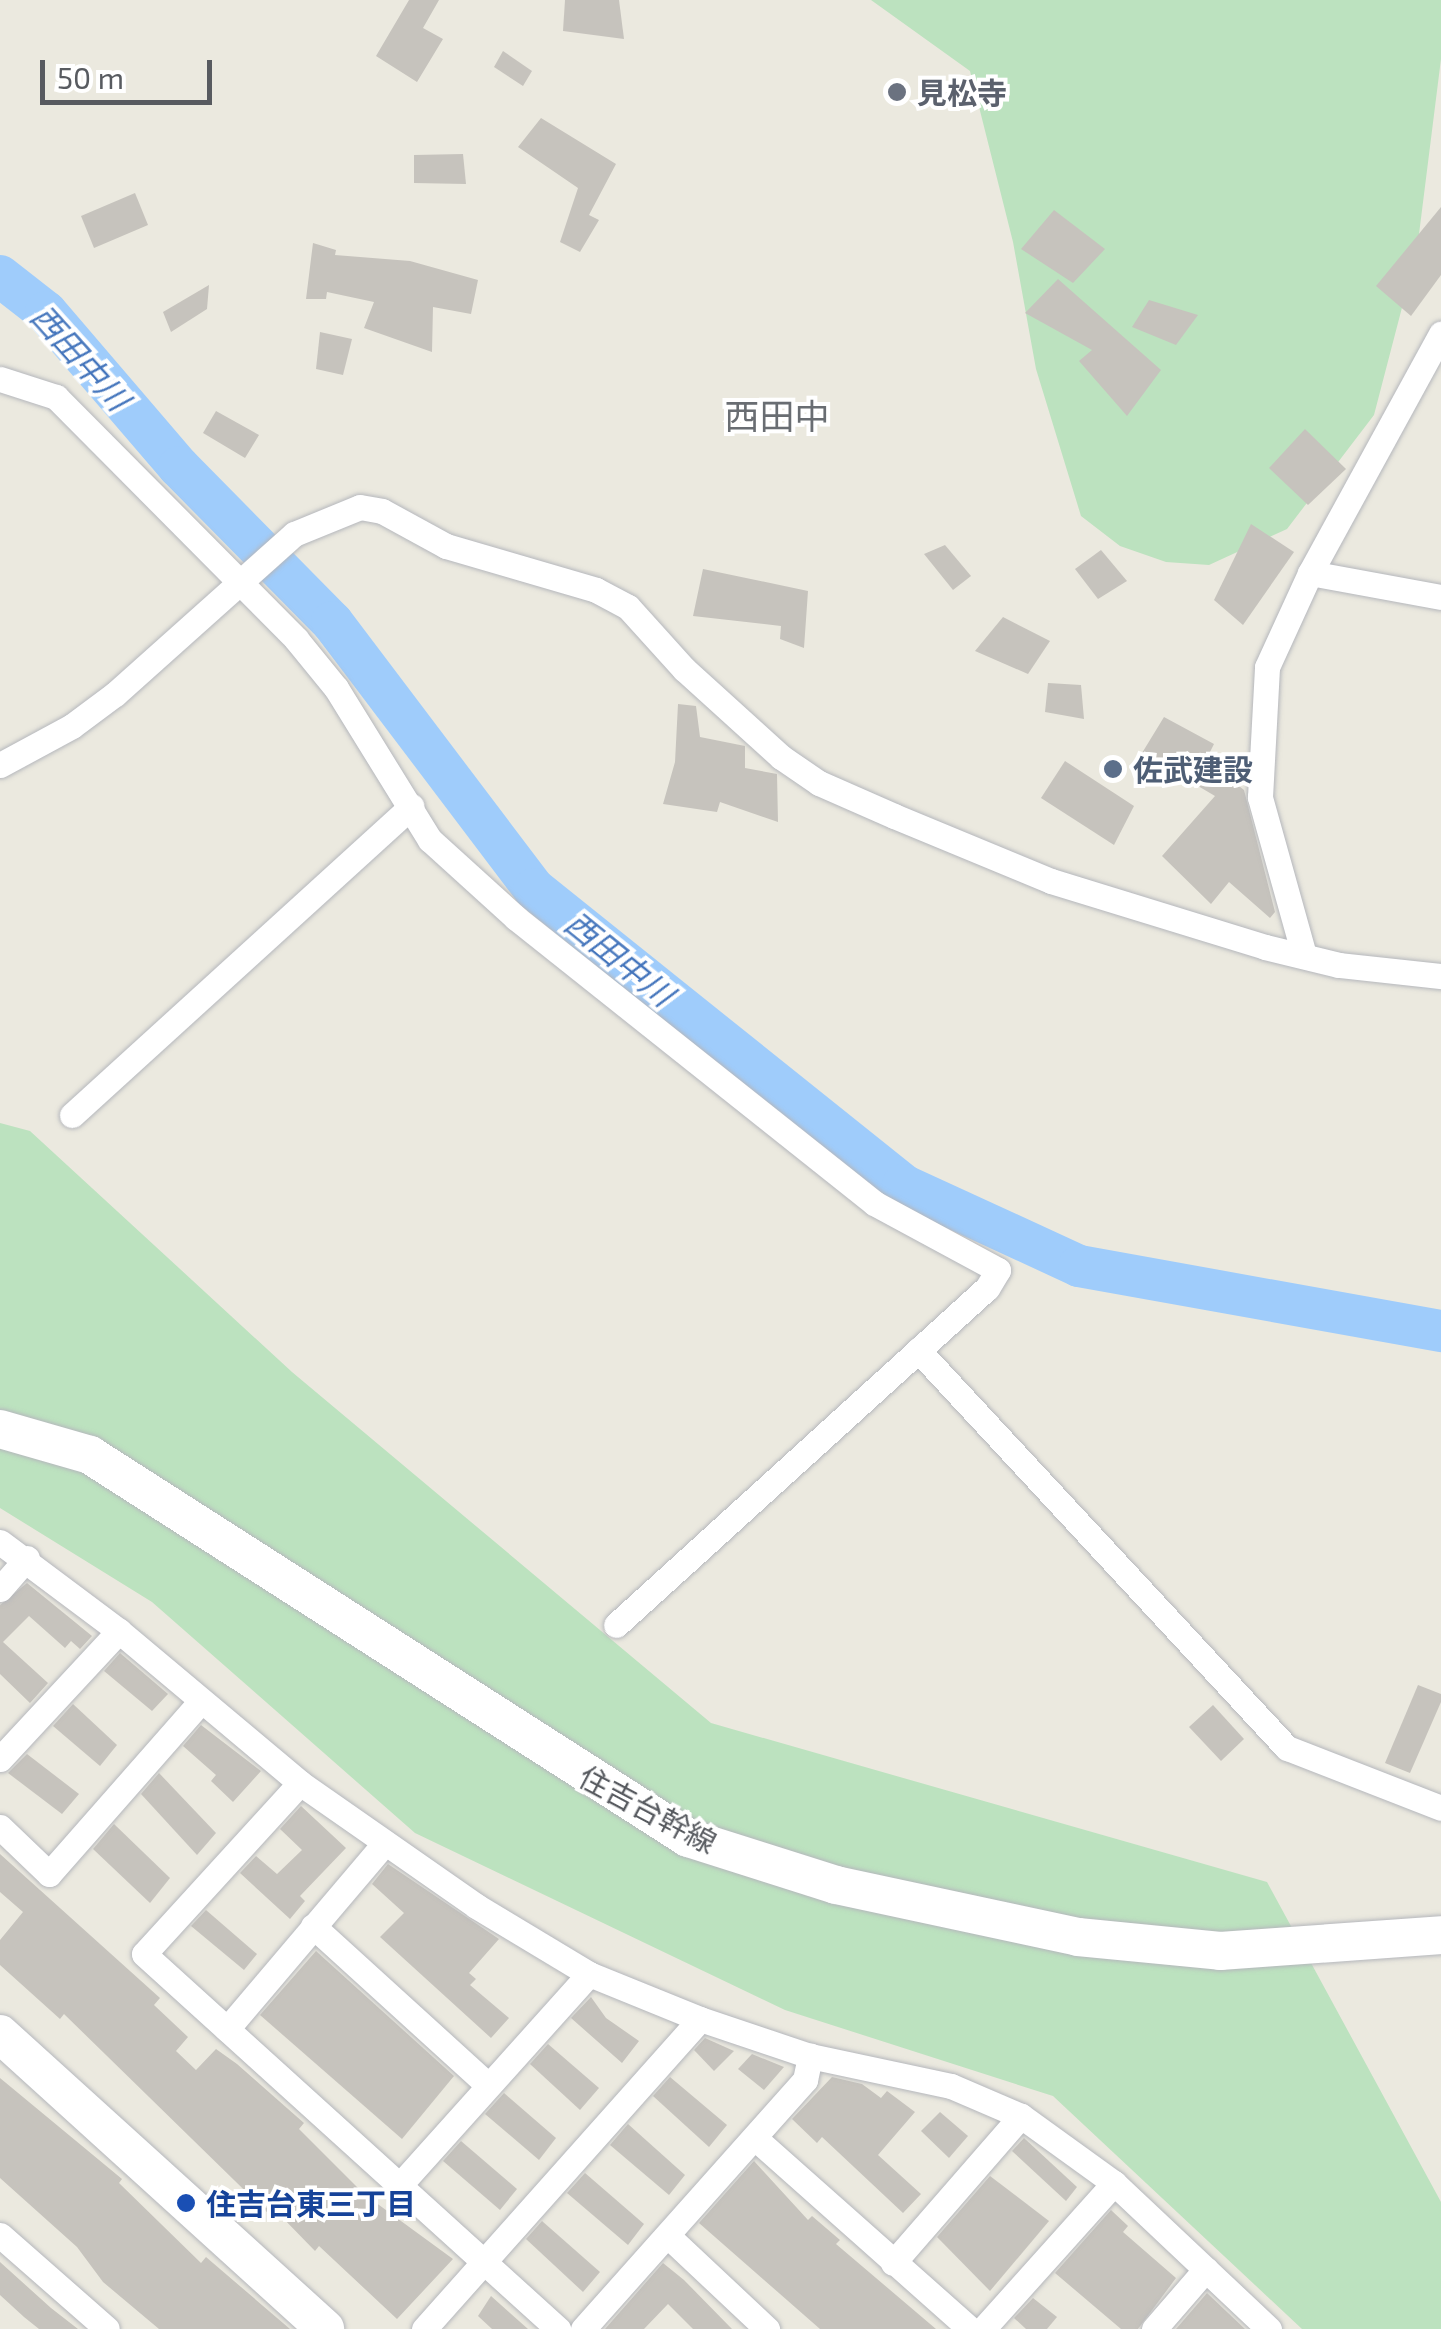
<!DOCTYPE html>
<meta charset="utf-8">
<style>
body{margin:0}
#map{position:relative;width:1441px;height:2329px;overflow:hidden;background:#ebe9df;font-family:"Exo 2","Noto Sans JP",sans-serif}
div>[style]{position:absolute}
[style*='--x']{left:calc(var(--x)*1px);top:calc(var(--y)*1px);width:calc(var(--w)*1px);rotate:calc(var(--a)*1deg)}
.green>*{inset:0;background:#bce2bf}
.river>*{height:42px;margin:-21px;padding:0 21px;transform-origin:21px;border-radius:21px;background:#9fccfb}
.building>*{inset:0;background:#c6c3bd}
.roads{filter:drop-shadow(0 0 2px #b5b7bc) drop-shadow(0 0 2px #b5b7bc)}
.street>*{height:25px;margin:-12.5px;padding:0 12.5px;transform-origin:12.5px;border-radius:12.5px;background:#fff}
.secondary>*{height:38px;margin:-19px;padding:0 19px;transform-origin:19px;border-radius:19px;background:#fff}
.dots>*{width:28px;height:28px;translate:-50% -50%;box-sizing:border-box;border:5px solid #fff;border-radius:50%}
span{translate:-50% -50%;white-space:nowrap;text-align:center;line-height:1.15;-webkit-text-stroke:8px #fff;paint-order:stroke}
.worship-label{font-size:30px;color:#5b616d;font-weight:700}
.left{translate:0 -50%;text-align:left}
.service-label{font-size:30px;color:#4e5e75;font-weight:700}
.street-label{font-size:30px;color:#585b60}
.transit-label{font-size:30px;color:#164399;font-weight:700}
.water-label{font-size:32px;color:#4475bc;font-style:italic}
.quarter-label{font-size:35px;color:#696d72}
.scale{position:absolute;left:40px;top:60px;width:172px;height:45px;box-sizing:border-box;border:5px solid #585b60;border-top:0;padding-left:12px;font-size:30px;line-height:35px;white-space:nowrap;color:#585b60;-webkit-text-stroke:8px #fff;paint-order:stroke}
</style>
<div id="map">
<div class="green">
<div style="clip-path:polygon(871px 0,1441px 0,1441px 59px,1417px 250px,1374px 415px,1287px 529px,1209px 565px,1166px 562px,1120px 546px,1081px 516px,1036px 369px,1013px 242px,970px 71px)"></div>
<div style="clip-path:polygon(0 1123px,30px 1131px,292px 1372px,711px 1723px,1267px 1882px,1441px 2202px,1441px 2329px,1302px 2329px,1053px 2096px,785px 2010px,415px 1833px,152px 1602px,0 1508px)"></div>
</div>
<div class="river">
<div style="--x:0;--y:276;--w:58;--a:38"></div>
<div style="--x:46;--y:312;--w:204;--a:49.4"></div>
<div style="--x:179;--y:467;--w:218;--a:45.4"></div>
<div style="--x:332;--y:622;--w:335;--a:52.9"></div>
<div style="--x:534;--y:889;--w:473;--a:38.7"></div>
<div style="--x:903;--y:1185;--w:194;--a:24.7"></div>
<div style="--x:1079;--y:1266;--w:368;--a:10.2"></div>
</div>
<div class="building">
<div style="clip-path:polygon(409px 0,439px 0,423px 28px,443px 39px,417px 82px,376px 56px)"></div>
<div style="clip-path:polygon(565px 0,619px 0,624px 39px,563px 31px)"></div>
<div style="clip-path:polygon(503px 51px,532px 71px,523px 86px,494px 67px)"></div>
<div style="clip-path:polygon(541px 118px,616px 164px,589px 215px,599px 220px,580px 252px,560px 242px,578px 188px,518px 147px)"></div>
<div style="clip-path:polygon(463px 154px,466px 184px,414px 183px,414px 155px)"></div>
<div style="clip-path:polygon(135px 193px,148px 225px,94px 248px,81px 216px)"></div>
<div style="clip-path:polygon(1441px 207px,1441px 275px,1411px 316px,1376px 286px)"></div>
<div style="clip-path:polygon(1054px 210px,1105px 249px,1073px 283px,1021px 249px)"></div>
<div style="clip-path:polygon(313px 243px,336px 250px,335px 255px,410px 261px,478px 280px,471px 314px,433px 307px,432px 352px,364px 328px,374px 302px,327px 292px,326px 299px,306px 299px)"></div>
<div style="clip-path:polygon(1058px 279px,1161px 370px,1127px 416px,1079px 361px,1092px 350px,1025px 313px)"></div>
<div style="clip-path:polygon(209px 285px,207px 309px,171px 332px,163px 312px)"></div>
<div style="clip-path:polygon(1149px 300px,1198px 315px,1176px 345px,1132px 327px)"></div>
<div style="clip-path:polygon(320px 332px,352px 339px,343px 375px,316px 369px)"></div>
<div style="clip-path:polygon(216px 411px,259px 435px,245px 458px,203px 433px)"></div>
<div style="clip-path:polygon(1305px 429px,1346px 469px,1308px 505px,1269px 468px)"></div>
<div style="clip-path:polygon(1251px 524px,1294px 552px,1243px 625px,1214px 600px)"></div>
<div style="clip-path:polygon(945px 545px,971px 576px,953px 590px,924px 554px)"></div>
<div style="clip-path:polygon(1101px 550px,1127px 581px,1098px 599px,1075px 569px)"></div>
<div style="clip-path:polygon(703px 569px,808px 591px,804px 648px,780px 639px,781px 626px,693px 616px)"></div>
<div style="clip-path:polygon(1003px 617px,1050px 641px,1028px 674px,975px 651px)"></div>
<div style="clip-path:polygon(1048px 683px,1081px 685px,1084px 719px,1045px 712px)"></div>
<div style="clip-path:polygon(678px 704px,696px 706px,700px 737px,745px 746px,745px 768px,777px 774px,778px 822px,720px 802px,717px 812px,663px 804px,675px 762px)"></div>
<div style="clip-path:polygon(1164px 717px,1214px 744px,1206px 760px,1244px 790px,1275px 912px,1270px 918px,1229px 882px,1211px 904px,1162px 856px,1215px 796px,1142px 753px)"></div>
<div style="clip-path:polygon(1065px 761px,1134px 806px,1114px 845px,1041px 798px)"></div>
<div style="clip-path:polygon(27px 1583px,92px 1636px,80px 1649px,71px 1641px,65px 1648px,29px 1616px,3px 1642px,48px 1683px,30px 1703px,0 1674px,0 1605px)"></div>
<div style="clip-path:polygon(120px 1653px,168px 1694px,152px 1711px,104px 1671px)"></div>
<div style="clip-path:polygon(1418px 1685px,1441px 1694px,1441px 1702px,1410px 1773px,1385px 1763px)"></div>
<div style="clip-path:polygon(73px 1704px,117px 1745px,100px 1766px,53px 1726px)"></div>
<div style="clip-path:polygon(1213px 1705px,1244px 1739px,1221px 1761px,1189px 1727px)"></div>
<div style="clip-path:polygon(201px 1725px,261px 1771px,233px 1802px,211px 1781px,216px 1775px,183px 1746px)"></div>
<div style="clip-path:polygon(27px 1754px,79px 1794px,62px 1814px,8px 1773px)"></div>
<div style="clip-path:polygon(159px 1773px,216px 1833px,197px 1855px,141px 1794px)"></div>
<div style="clip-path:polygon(301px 1806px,346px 1848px,300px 1896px,305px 1901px,290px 1919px,240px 1873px,256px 1856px,277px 1874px,302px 1850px,280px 1829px)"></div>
<div style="clip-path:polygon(114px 1824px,170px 1878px,150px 1903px,93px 1849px)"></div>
<div style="clip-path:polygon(0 1854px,160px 1998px,154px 2005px,188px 2037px,176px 2051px,196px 2070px,216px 2049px,237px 2064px,304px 2123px,299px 2129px,364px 2194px,453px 2259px,397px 2319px,319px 2246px,315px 2251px,279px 2214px,274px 2219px,64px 2014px,60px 2019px,0 1965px,0 1940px,23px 1912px,0 1892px)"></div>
<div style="clip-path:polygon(388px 1864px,499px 1939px,469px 1973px,476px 1979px,470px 1985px,509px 2018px,491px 2038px,380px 1937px,404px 1913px,372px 1884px)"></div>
<div style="clip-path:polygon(206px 1910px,257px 1954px,244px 1970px,191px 1926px)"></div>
<div style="clip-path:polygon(316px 1951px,454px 2076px,402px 2139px,260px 2015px)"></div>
<div style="clip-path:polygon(591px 1997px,606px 2018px,639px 2041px,622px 2063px,571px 2018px)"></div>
<div style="clip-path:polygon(705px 2038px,734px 2051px,714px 2071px,694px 2050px)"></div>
<div style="clip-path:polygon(548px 2044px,599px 2088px,580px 2110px,530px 2064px)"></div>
<div style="clip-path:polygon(752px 2054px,784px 2067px,764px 2090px,738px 2069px)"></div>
<div style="clip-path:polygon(670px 2077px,727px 2125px,709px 2147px,653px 2096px)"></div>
<div style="clip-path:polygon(832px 2077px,862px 2084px,881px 2098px,887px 2091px,915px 2112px,878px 2155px,921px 2194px,903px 2213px,822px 2137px,817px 2143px,792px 2119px)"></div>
<div style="clip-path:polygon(0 2078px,122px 2179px,119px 2183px,201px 2263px,206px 2257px,290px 2329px,159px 2329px,103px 2282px,77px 2247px,0 2178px)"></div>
<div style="clip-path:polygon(504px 2093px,556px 2138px,539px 2160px,485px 2114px)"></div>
<div style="clip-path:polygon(940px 2112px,968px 2136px,949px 2158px,921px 2131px)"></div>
<div style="clip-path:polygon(628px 2124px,685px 2175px,669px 2195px,610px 2145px)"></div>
<div style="clip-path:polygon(1024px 2138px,1077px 2187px,1066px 2201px,1012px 2151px)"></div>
<div style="clip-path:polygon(461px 2141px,517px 2189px,500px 2210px,443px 2161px)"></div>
<div style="clip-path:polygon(754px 2161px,808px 2220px,812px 2216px,840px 2240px,836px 2244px,936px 2329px,820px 2329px,699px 2223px)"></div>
<div style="clip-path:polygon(585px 2173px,644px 2224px,628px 2245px,567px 2193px)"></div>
<div style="clip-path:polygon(990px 2176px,1049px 2221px,990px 2291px,937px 2237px)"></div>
<div style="clip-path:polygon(1111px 2210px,1128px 2226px,1123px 2232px,1176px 2278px,1138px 2329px,1121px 2329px,1055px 2273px)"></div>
<div style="clip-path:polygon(542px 2221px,600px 2272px,583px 2292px,526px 2239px)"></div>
<div style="clip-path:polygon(0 2262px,51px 2308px,78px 2329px,39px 2329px,24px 2317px,0 2295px)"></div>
<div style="clip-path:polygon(663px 2263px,684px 2280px,732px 2329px,693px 2329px,668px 2304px,644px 2329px,605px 2329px)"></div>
<div style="clip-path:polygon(1207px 2293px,1245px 2329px,1176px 2329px)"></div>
<div style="clip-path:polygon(491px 2296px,528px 2329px,492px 2329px,478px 2316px)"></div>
<div style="clip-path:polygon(1033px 2298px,1057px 2317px,1047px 2329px,1026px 2329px,1014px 2318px)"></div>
</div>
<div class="roads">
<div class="street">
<div style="--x:0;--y:379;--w:59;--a:17.8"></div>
<div style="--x:56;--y:397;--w:341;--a:45.2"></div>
<div style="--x:296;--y:639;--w:63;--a:50.8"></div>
<div style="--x:336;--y:688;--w:179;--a:58.3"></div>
<div style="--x:430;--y:840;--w:116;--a:42.2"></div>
<div style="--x:516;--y:918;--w:458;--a:38.5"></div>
<div style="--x:874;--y:1203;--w:141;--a:28.4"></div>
<div style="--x:998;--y:1270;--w:21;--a:121"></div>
<div style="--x:987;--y:1288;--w:501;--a:137.75"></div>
<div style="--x:1310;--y:573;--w:133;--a:10.4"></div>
<div style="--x:0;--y:765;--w:82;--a:-28.4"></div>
<div style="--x:72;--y:726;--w:54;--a:-36.7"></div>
<div style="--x:115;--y:694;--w:240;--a:-41.8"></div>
<div style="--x:294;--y:534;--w:71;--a:-22.2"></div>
<div style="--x:360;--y:507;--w:22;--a:10"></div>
<div style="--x:382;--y:511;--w:73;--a:28.7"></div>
<div style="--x:446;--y:546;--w:156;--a:16.3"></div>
<div style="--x:596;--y:590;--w:36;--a:28"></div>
<div style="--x:628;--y:607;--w:84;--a:47.9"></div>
<div style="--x:684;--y:669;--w:131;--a:42.2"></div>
<div style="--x:781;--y:757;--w:46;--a:34.4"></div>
<div style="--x:819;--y:783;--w:82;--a:23.7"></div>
<div style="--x:894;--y:816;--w:170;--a:22.5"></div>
<div style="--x:1051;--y:881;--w:224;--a:17.1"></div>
<div style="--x:1265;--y:947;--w:76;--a:13.7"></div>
<div style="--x:1339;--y:965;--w:103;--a:6.2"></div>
<div style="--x:1304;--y:955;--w:164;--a:-105.6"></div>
<div style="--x:1260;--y:797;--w:130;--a:-86.9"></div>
<div style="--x:1267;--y:667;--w:103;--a:-65.4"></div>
<div style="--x:1310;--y:573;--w:273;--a:-61.3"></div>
<div style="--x:72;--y:1115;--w:459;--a:-42.3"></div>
<div style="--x:918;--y:1350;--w:543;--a:47.17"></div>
<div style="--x:1287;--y:1748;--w:165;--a:21.3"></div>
<div style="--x:0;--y:1542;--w:149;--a:36.8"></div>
<div style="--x:119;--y:1631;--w:236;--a:40"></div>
<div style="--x:300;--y:1783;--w:215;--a:34.9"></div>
<div style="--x:476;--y:1906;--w:132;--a:31"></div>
<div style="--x:589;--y:1974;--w:120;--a:22.1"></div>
<div style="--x:700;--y:2019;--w:116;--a:18.6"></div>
<div style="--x:810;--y:2056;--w:144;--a:12"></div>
<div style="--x:951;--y:2086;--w:76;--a:23.2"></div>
<div style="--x:1021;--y:2116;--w:115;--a:35.8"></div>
<div style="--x:1114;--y:2183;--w:213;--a:43.3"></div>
<div style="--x:0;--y:1589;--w:41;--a:-48.9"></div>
<div style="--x:0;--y:1759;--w:175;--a:-47.1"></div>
<div style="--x:300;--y:1783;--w:231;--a:132.4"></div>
<div style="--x:144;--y:1954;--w:559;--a:42.17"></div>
<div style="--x:0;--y:1827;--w:68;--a:43.8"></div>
<div style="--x:49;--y:1874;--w:229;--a:-48.7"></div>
<div style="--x:313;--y:1926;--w:236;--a:42.3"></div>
<div style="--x:227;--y:2029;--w:244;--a:-49.7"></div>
<div style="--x:756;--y:2139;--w:286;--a:41.6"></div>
<div style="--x:398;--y:2187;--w:286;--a:-48.1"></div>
<div style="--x:0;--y:2235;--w:142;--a:41.3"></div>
<div style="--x:668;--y:2236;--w:136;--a:43.2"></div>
<div style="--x:893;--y:2263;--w:195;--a:-49"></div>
<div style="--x:424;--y:2329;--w:415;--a:-48.3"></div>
<div style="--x:583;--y:2329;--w:334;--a:-48.3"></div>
<div style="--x:805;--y:2080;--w:25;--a:-78"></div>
<div style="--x:983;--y:2329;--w:196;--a:-48.1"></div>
<div style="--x:1154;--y:2329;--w:79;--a:-49.1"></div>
</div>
<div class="secondary">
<div style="--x:0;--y:1429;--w:94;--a:16.1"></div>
<div style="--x:90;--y:1455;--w:710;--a:32.64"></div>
<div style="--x:688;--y:1838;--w:155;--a:17.6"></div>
<div style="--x:836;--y:1885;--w:248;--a:12.1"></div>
<div style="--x:1078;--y:1937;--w:143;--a:5.6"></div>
<div style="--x:1220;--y:1951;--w:222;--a:-4.1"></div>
<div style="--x:0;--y:2034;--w:439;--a:42.2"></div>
</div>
</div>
<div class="dots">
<div style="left:897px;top:92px;background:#6b7280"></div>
<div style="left:1113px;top:769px;background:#5c6f8a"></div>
<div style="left:186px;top:2203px;background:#1a4fb4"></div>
</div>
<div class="worship-label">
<span class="left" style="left:917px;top:92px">見松寺</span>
</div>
<div class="service-label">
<span class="left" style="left:1133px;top:769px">佐武建設</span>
</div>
<div class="street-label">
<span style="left:648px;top:1809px;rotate:28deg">住吉台幹線</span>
</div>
<div class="transit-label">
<span class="left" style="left:206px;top:2203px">住吉台東三丁目</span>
</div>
<div class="water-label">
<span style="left:81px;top:357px;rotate:48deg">西田中川</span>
<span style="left:620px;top:958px;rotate:39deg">西田中川</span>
</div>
<div class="quarter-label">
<span style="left:777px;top:415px">西田中</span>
</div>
<div class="scale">50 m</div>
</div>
